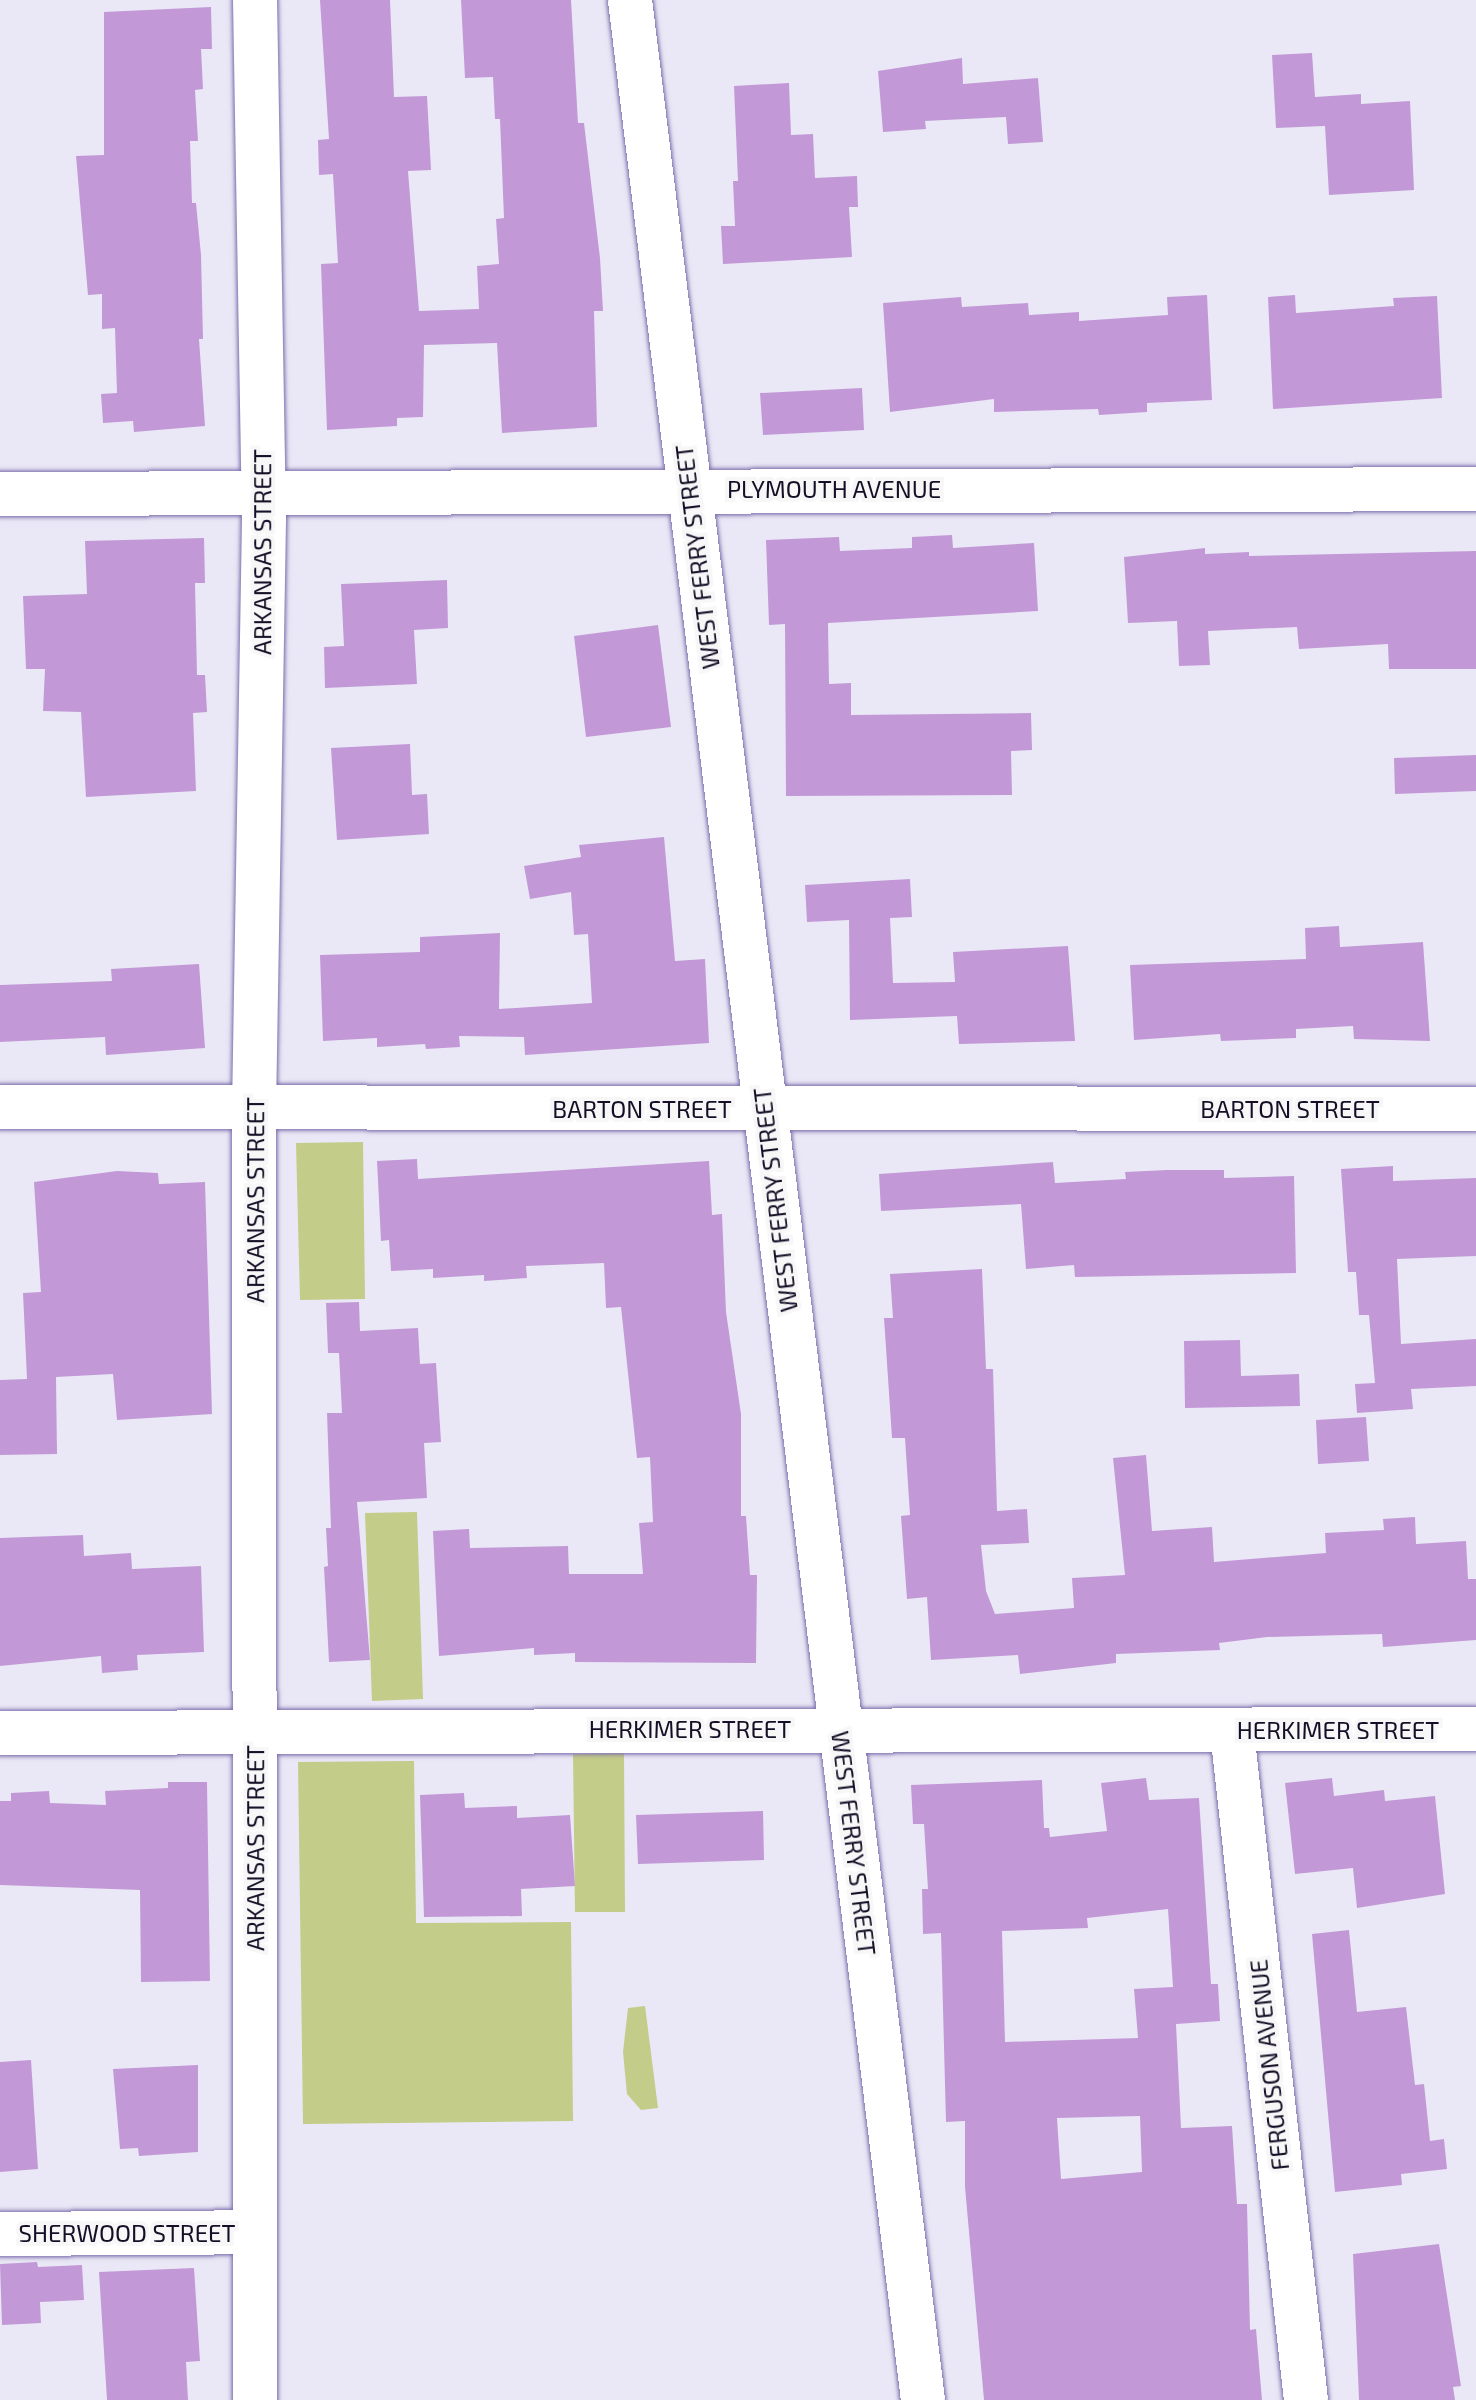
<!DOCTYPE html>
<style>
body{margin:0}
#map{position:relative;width:1476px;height:2400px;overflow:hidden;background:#eae8f6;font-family:"Exo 2",sans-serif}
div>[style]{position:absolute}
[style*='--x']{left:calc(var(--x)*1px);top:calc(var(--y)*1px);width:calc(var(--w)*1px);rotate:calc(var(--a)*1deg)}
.green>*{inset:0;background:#c3cc88}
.building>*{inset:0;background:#c299d6}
.roads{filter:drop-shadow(0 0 2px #7d6ead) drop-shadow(0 0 2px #7d6ead)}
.minor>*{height:44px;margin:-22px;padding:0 22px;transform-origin:22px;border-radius:22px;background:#fff}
span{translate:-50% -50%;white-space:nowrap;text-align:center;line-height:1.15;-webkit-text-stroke:8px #f7f7f7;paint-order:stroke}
.street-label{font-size:24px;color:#150e26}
</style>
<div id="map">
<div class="green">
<div style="clip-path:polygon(363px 1142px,365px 1299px,300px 1300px,296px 1143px)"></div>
<div style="clip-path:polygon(417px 1512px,423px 1699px,372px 1701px,365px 1513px)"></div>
<div style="clip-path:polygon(624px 1753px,625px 1912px,575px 1912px,573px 1754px)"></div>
<div style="clip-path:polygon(414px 1761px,416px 1923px,571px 1922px,573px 2121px,303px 2124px,298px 1762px)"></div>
<div style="clip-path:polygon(645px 2006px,658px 2108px,641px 2110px,627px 2094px,623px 2052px,628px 2008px)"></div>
</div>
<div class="building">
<div style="clip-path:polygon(320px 0,390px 0,394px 97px,427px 96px,431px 170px,408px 171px,419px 311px,479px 309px,477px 266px,499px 264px,496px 219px,504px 218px,500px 119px,495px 119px,493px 77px,465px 78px,461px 0,571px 0,578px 123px,584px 123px,600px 258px,603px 311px,594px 311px,597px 427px,502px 433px,497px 343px,424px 345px,423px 417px,397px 418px,397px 426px,327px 430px,321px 264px,338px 263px,333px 174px,319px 175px,318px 140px,329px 139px)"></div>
<div style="clip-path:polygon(211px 7px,212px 49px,201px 49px,203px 89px,195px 90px,198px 141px,190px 141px,192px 203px,196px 203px,201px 255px,203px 339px,199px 339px,205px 426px,134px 432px,133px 421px,103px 423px,101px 394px,117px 393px,115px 328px,102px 329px,102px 294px,88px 295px,76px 156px,104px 155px,104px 12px)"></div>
<div style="clip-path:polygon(1312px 53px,1315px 97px,1361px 94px,1361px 104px,1410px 101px,1414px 190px,1329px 195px,1325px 126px,1276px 128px,1272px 55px)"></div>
<div style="clip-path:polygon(962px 58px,963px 84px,1038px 78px,1043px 142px,1008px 144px,1006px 117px,925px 121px,926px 129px,883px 132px,878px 71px)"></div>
<div style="clip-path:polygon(789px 83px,791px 135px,813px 134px,815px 178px,857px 176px,858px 207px,849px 207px,852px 257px,723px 264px,721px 226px,735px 226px,733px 181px,738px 181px,734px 86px)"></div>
<div style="clip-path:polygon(1207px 295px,1212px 400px,1147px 403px,1147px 412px,1099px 415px,1098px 409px,994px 412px,994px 399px,890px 412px,883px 303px,961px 297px,962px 307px,1028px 303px,1029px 315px,1079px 312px,1079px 321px,1168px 315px,1167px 297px)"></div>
<div style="clip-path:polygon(1295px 295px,1296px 313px,1394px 306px,1393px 298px,1437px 296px,1442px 398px,1273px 409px,1268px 297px)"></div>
<div style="clip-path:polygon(862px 388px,864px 430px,763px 435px,760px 393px)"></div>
<div style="clip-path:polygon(952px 535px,953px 548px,1034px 543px,1038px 611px,828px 623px,829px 684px,851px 683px,851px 715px,1031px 713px,1032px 750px,1011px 751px,1012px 795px,786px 796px,785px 624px,769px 625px,766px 540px,839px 537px,840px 551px,912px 548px,912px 537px)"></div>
<div style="clip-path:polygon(204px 538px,205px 583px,195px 583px,197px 675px,205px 675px,207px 712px,193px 713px,196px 791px,86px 797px,81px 712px,43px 711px,45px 669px,26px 669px,23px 596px,87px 594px,85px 541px)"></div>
<div style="clip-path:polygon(1205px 548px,1205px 554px,1249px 552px,1249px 556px,1476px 551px,1476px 669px,1389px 669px,1388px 644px,1299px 649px,1297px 627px,1208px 631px,1210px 665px,1179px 666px,1177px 621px,1128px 623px,1124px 557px)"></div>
<div style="clip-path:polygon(447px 580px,448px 628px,414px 630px,417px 684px,325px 688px,324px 647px,344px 646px,341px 584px)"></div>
<div style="clip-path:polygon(658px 625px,671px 727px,586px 737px,574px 636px)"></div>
<div style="clip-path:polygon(410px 744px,412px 795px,427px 794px,429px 834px,337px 840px,331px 748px)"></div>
<div style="clip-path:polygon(1476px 755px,1476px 791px,1395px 794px,1394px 758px)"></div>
<div style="clip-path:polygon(664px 837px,675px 961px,705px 959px,709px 1043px,525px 1055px,524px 1037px,459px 1036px,460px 1047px,426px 1049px,425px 1044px,377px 1047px,377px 1038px,323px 1041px,320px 955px,420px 952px,420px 937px,500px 933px,499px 1009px,592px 1003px,588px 934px,574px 935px,571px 892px,530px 899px,524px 866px,581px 857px,579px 845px)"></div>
<div style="clip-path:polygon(910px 879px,912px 917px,890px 918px,893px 983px,955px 982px,953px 952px,1068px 946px,1075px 1041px,959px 1044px,957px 1016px,850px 1020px,849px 920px,807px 922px,805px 885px)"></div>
<div style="clip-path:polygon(1339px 926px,1340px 947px,1423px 942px,1430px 1041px,1354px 1039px,1353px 1026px,1296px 1029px,1296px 1038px,1221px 1041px,1220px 1034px,1134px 1040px,1130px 965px,1306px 959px,1305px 928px)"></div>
<div style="clip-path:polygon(199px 964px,205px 1048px,106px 1055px,105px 1037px,0 1042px,0 985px,112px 981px,111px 969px)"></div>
<div style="clip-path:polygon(417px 1159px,418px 1179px,709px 1161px,712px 1215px,722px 1214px,726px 1312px,741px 1414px,741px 1516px,746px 1516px,750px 1575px,757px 1575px,756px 1663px,575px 1662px,575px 1653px,534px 1655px,534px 1648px,439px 1656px,433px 1531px,469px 1529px,470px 1548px,568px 1546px,569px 1574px,643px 1574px,639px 1523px,653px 1522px,650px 1457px,637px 1458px,621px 1307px,606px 1308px,604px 1263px,526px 1266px,527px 1278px,484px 1281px,484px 1275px,433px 1278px,433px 1269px,391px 1271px,389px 1240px,381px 1241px,377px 1161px)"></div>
<div style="clip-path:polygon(1053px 1162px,1055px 1183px,1126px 1179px,1125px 1172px,1167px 1170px,1224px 1170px,1224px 1178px,1294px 1176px,1296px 1273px,1075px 1277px,1074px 1265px,1026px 1269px,1021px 1204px,881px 1211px,879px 1174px)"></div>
<div style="clip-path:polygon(1393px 1166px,1393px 1181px,1476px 1178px,1476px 1256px,1397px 1259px,1401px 1344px,1476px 1339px,1476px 1386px,1411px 1389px,1413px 1409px,1357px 1413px,1355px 1384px,1375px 1383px,1369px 1315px,1359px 1315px,1356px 1272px,1348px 1272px,1341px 1169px)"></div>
<div style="clip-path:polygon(117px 1171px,158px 1173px,159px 1184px,205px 1182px,212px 1414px,117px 1420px,113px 1374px,56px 1377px,57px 1454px,0 1455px,0 1380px,27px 1379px,23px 1293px,41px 1292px,34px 1182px)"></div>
<div style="clip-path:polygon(982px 1269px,986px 1369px,993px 1369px,997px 1511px,1027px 1509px,1029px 1543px,981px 1545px,986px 1591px,995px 1614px,1074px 1608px,1072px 1578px,1125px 1575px,1113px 1458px,1146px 1455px,1152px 1531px,1212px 1527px,1214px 1562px,1326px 1553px,1325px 1533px,1384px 1530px,1383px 1519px,1415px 1517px,1416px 1544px,1466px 1541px,1468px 1579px,1476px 1579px,1476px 1640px,1383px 1647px,1382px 1634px,1267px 1637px,1219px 1643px,1220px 1650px,1116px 1654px,1116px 1663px,1020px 1674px,1018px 1655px,931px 1660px,927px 1597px,907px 1599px,901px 1516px,910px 1515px,905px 1438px,892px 1438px,884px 1318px,893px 1318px,890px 1274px)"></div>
<div style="clip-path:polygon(359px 1302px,360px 1331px,418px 1328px,420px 1364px,436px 1363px,441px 1442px,424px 1443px,427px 1498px,357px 1502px,370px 1660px,329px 1662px,324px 1567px,328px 1566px,326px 1528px,331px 1528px,327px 1413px,342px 1413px,339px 1353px,328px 1353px,326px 1303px)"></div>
<div style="clip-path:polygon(1240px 1340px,1241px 1376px,1299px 1374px,1300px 1406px,1185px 1408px,1184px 1341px)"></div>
<div style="clip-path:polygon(1366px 1417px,1369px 1461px,1318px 1464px,1316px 1420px)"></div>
<div style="clip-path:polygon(83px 1535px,84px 1556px,131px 1553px,132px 1569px,201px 1566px,204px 1652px,137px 1655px,138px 1670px,102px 1673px,101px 1656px,0 1666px,0 1538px)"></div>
<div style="clip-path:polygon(evenodd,1146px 1778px,1149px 1800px,1199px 1798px,1211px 1984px,1218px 1984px,1220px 2021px,1176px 2024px,1181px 2128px,1232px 2126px,1237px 2204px,1247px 2204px,1250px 2330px,1256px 2329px,1262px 2400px,984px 2400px,965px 2187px,965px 2121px,946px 2122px,941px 1933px,923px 1934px,922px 1889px,928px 1889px,924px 1824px,913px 1824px,911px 1785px,1042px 1780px,1044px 1828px,1049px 1828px,1050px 1837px,1107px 1831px,1101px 1783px,1146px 1778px,1168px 1909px,1173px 1987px,1134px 1989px,1138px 2038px,1005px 2042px,1002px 1931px,1088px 1928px,1087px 1918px,1168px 1909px,1146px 1778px,1140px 2116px,1142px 2172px,1061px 2179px,1057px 2118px,1140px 2116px)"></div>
<div style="clip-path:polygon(1332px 1778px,1334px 1796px,1384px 1790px,1385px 1801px,1435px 1796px,1445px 1894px,1357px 1908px,1353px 1868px,1295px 1874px,1285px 1783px)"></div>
<div style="clip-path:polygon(168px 1782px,207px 1782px,210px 1981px,141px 1982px,140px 1890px,0 1885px,0 1801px,11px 1801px,11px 1793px,49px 1791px,50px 1803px,106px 1805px,105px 1791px,168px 1788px)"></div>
<div style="clip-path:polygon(464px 1793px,465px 1808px,517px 1806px,517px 1818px,570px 1815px,575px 1886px,521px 1889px,522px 1916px,424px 1917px,420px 1795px)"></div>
<div style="clip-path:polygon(763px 1811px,764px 1860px,638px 1864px,636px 1815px)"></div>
<div style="clip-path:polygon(1349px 1930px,1357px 2012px,1406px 2007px,1415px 2085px,1424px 2084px,1430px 2141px,1444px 2139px,1447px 2169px,1401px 2174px,1402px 2185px,1335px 2192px,1312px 1934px)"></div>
<div style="clip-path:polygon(31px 2060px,38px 2169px,0 2172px,0 2062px)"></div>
<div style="clip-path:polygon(198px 2065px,198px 2152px,139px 2156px,138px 2148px,120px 2149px,113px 2069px)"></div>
<div style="clip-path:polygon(1439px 2244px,1461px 2386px,1453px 2387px,1455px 2400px,1359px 2400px,1353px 2254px)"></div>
<div style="clip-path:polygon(37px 2262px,38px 2267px,82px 2265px,84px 2300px,40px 2302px,41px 2323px,2px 2325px,0 2264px)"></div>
<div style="clip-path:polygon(194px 2268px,200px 2361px,186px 2362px,188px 2400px,107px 2400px,99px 2272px)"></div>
</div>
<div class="roads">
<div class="minor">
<div style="--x:630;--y:0;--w:2418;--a:83.04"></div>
<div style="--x:0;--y:494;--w:1476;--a:-0.19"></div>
<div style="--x:0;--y:1107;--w:1476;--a:0.08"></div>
<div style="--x:1232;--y:1731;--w:673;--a:83.69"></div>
<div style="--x:0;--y:1733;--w:1476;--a:-0.16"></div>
<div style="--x:0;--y:2234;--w:255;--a:-0.4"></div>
<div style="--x:255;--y:2400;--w:1290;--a:-90.04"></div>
<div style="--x:254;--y:1110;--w:590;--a:-89.03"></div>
<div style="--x:264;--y:520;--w:520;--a:-90.99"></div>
</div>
</div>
<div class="street-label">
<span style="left:834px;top:489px">PLYMOUTH AVENUE</span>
<span style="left:262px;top:552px;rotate:-90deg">ARKANSAS STREET</span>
<span style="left:697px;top:557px;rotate:-97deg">WEST FERRY STREET</span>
<span style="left:642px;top:1109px">BARTON STREET</span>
<span style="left:1290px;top:1109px">BARTON STREET</span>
<span style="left:255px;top:1200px;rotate:-90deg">ARKANSAS STREET</span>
<span style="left:775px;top:1200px;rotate:-97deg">WEST FERRY STREET</span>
<span style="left:690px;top:1729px">HERKIMER STREET</span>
<span style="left:1338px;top:1730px">HERKIMER STREET</span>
<span style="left:854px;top:1843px;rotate:83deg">WEST FERRY STREET</span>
<span style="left:255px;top:1848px;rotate:-90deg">ARKANSAS STREET</span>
<span style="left:1269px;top:2065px;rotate:-96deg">FERGUSON AVENUE</span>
<span style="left:127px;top:2233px">SHERWOOD STREET</span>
</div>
</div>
